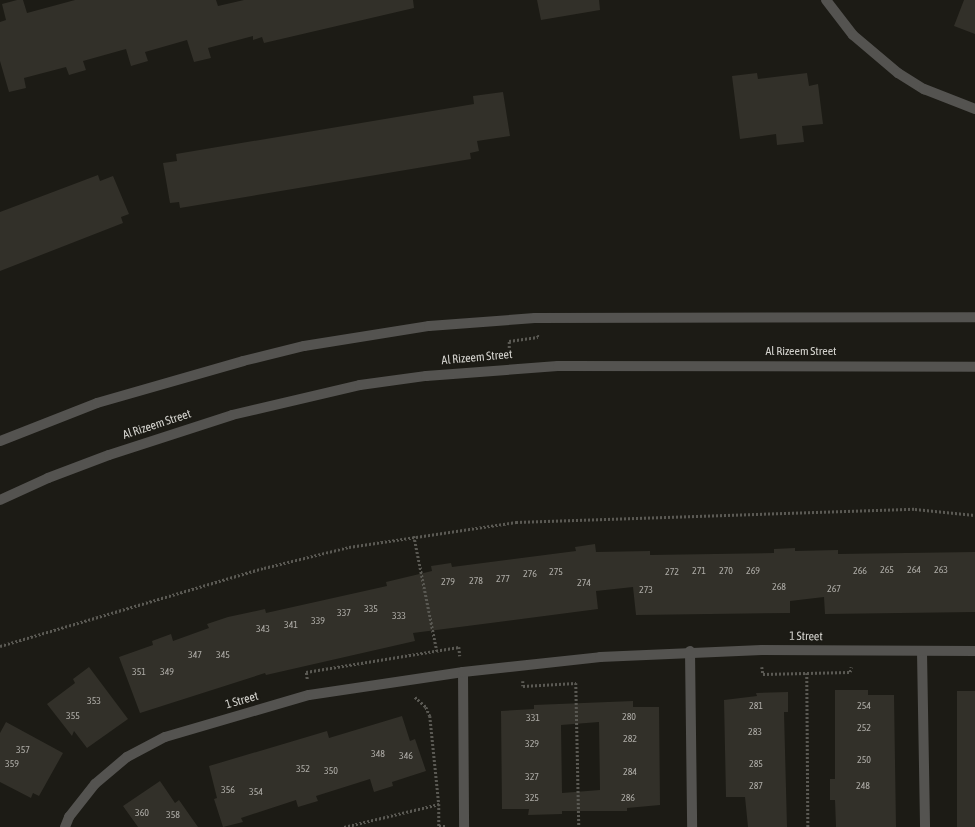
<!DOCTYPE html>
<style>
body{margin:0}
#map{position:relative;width:975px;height:827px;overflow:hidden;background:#1c1b15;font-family:"Asap Condensed",sans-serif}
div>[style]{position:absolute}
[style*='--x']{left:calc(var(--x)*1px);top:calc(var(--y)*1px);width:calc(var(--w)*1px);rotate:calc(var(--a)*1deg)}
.building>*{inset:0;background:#323029}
.path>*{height:2.5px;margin-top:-1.25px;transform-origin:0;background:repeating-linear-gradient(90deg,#5a5953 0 2px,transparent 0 4px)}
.minor>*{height:10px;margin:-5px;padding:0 5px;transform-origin:5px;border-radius:5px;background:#545350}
span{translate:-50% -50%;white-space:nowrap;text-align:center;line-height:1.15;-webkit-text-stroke:3.5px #1c1b15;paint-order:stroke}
.number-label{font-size:10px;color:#acaaa5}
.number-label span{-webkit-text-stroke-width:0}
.street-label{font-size:12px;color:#d4d3ce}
</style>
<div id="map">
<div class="building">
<div style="clip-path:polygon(17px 0,23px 0,27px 13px,75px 0,216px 0,218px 6px,244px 0,413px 0,414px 8px,264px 43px,262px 37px,253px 40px,253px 36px,208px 48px,211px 58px,194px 62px,187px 40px,145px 52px,148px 61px,131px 66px,126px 49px,83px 61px,86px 70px,69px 75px,66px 67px,24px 78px,26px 88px,9px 92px,0 61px,0 22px,6px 20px,2px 4px)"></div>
<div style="clip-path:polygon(537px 0,599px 0,600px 10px,541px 20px)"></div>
<div style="clip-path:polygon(964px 0,975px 0,975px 34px,954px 26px)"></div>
<div style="clip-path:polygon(757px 73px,758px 79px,807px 73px,809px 86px,818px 84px,823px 124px,802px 126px,804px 142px,777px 145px,776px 134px,740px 139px,732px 76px)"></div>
<div style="clip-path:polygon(503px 92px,510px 136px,477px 141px,479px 151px,470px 153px,471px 159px,180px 208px,179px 202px,170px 203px,163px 163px,177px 161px,176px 154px,474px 104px,473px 96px)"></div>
<div style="clip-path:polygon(98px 175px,100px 181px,113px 176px,129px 214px,121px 217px,123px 223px,0 271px,0 212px)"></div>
<div style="clip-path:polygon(595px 544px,596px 552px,650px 551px,650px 555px,774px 553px,774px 549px,795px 548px,795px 551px,838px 550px,838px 554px,975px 552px,975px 612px,825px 614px,824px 597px,790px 601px,790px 613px,636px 615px,633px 587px,596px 591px,598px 609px,413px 633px,415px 641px,266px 675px,265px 673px,140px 713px,119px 657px,153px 645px,152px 641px,171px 634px,173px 641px,209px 628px,207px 624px,228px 617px,265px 609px,266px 613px,387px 586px,386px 582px,432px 571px,431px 566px,451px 563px,452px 567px,576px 551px,575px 547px)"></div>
<div style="clip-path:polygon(89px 667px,128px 719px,87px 748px,74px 731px,72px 736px,47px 704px,75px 683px,73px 679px)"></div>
<div style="clip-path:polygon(835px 690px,868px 690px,868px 695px,894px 695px,896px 827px,836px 827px,835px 800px,830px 800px,830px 779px,835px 779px)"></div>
<div style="clip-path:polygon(957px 691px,975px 691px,975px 827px,957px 827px)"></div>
<div style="clip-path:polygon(788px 692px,788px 712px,784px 712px,787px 827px,748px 827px,745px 797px,726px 797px,724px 700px,757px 696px,756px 693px)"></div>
<div style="clip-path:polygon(evenodd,633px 701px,633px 707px,659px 707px,660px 805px,627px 808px,627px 811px,562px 811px,562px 814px,528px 815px,529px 809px,502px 809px,501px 711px,534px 709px,534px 705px,633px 701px,599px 722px,600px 790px,562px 793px,561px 725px,599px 722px)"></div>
<div style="clip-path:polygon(402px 716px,410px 741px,415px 739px,426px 771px,392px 782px,393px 786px,374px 792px,370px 779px,316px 796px,318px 801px,298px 807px,296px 800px,241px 818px,243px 822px,223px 827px,214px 799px,217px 798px,209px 766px,327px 731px,329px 738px)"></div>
<div style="clip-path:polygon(6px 722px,63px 753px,39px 796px,33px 793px,31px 798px,0 782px,0 733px)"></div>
<div style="clip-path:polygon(160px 781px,175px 803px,179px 800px,198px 827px,138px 827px,123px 806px)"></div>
</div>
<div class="path">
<div style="--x:509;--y:352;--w:11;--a:-90"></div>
<div style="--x:509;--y:341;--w:29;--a:-8"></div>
<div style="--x:538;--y:337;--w:2;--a:-117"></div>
<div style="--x:414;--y:536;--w:117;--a:78.7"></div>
<div style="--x:0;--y:646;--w:275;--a:-16.5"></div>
<div style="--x:264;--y:568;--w:88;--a:-13.9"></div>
<div style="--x:349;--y:547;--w:169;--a:-8.5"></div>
<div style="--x:516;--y:522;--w:399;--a:-1.9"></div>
<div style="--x:915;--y:509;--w:60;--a:5.7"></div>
<div style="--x:762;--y:667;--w:7;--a:82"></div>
<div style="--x:763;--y:674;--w:87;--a:-1.3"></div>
<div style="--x:850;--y:672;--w:5;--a:-79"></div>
<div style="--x:807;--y:673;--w:154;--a:89.6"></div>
<div style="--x:307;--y:679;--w:7;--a:-98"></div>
<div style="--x:306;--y:672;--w:155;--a:-9.3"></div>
<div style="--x:459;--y:647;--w:9;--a:84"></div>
<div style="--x:523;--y:681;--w:5;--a:90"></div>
<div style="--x:523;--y:686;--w:53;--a:-3.2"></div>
<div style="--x:576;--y:683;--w:144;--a:88.8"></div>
<div style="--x:415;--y:697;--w:15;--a:42"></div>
<div style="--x:426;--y:707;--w:10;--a:66"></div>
<div style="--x:430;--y:716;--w:88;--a:84.2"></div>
<div style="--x:344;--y:827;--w:98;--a:-13.6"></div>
<div style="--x:439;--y:804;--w:22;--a:90"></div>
<div style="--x:439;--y:826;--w:8;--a:0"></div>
</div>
<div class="minor">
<div style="--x:826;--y:0;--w:44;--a:52.4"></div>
<div style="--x:853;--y:35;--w:59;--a:40.2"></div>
<div style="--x:898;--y:73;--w:31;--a:32"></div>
<div style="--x:924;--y:89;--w:55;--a:21.4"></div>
<div style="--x:0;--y:441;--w:104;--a:-21.4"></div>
<div style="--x:97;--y:403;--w:152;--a:-16"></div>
<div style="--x:243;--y:361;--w:63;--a:-13.8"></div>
<div style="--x:304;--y:346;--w:127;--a:-9.1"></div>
<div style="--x:429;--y:326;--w:106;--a:-4.3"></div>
<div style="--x:535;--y:318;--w:440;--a:-0.1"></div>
<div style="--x:0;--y:500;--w:53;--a:-24.6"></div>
<div style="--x:48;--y:478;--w:65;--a:-20.7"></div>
<div style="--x:109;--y:455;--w:129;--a:-18"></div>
<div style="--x:232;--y:415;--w:131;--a:-13.2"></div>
<div style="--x:360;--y:385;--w:67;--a:-7.8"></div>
<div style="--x:426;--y:376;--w:132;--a:-4.3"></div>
<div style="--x:558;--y:366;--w:417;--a:0.1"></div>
<div style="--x:690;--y:651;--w:176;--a:89.3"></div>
<div style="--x:922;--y:652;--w:175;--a:89"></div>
<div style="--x:463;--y:672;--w:155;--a:89.6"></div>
<div style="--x:65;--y:827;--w:11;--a:-68"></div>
<div style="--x:69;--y:817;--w:42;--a:-51.8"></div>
<div style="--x:95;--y:784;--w:42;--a:-40.2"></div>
<div style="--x:127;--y:757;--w:43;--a:-27.8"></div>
<div style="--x:165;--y:737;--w:150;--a:-16.3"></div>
<div style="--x:309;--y:695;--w:156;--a:-8.5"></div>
<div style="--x:463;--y:672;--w:138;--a:-6.2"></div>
<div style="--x:600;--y:657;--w:162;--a:-2.5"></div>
<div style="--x:762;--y:650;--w:213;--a:0.3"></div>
</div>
<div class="number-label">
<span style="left:887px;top:570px">265</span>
<span style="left:914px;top:570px">264</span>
<span style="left:941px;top:570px">263</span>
<span style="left:699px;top:571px">271</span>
<span style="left:726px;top:571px">270</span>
<span style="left:753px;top:571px">269</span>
<span style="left:860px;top:571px">266</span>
<span style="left:556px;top:572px">275</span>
<span style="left:672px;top:572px">272</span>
<span style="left:530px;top:574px">276</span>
<span style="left:503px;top:579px">277</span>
<span style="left:476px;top:581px">278</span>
<span style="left:448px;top:582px">279</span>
<span style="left:584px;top:583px">274</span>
<span style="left:779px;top:587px">268</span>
<span style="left:834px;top:589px">267</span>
<span style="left:646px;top:590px">273</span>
<span style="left:371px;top:609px">335</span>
<span style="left:344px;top:613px">337</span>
<span style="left:399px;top:616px">333</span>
<span style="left:318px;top:621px">339</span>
<span style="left:291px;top:625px">341</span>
<span style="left:263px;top:629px">343</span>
<span style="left:195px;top:655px">347</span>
<span style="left:223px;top:655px">345</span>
<span style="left:139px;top:672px">351</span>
<span style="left:167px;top:672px">349</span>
<span style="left:94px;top:701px">353</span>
<span style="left:756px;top:706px">281</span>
<span style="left:864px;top:706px">254</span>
<span style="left:73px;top:716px">355</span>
<span style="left:629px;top:717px">280</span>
<span style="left:533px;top:718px">331</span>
<span style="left:864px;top:728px">252</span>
<span style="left:755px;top:732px">283</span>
<span style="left:630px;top:739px">282</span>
<span style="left:532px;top:744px">329</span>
<span style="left:23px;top:750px">357</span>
<span style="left:378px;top:754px">348</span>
<span style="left:406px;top:756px">346</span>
<span style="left:864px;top:760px">250</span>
<span style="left:12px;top:764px">359</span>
<span style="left:756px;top:764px">285</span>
<span style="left:303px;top:769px">352</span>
<span style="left:331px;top:771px">350</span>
<span style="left:630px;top:772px">284</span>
<span style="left:532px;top:777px">327</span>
<span style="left:756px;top:786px">287</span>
<span style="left:863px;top:786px">248</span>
<span style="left:228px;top:790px">356</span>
<span style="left:256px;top:792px">354</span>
<span style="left:532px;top:798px">325</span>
<span style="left:628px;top:798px">286</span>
<span style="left:142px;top:813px">360</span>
<span style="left:173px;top:815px">358</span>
</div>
<div class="street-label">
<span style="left:801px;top:352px">Al Rizeem Street</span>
<span style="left:477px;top:358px;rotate:-5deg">Al Rizeem Street</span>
<span style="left:157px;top:425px;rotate:-18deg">Al Rizeem Street</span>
<span style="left:806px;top:637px;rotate:1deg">1 Street</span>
<span style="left:242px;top:701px;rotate:-16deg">1 Street</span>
</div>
</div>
